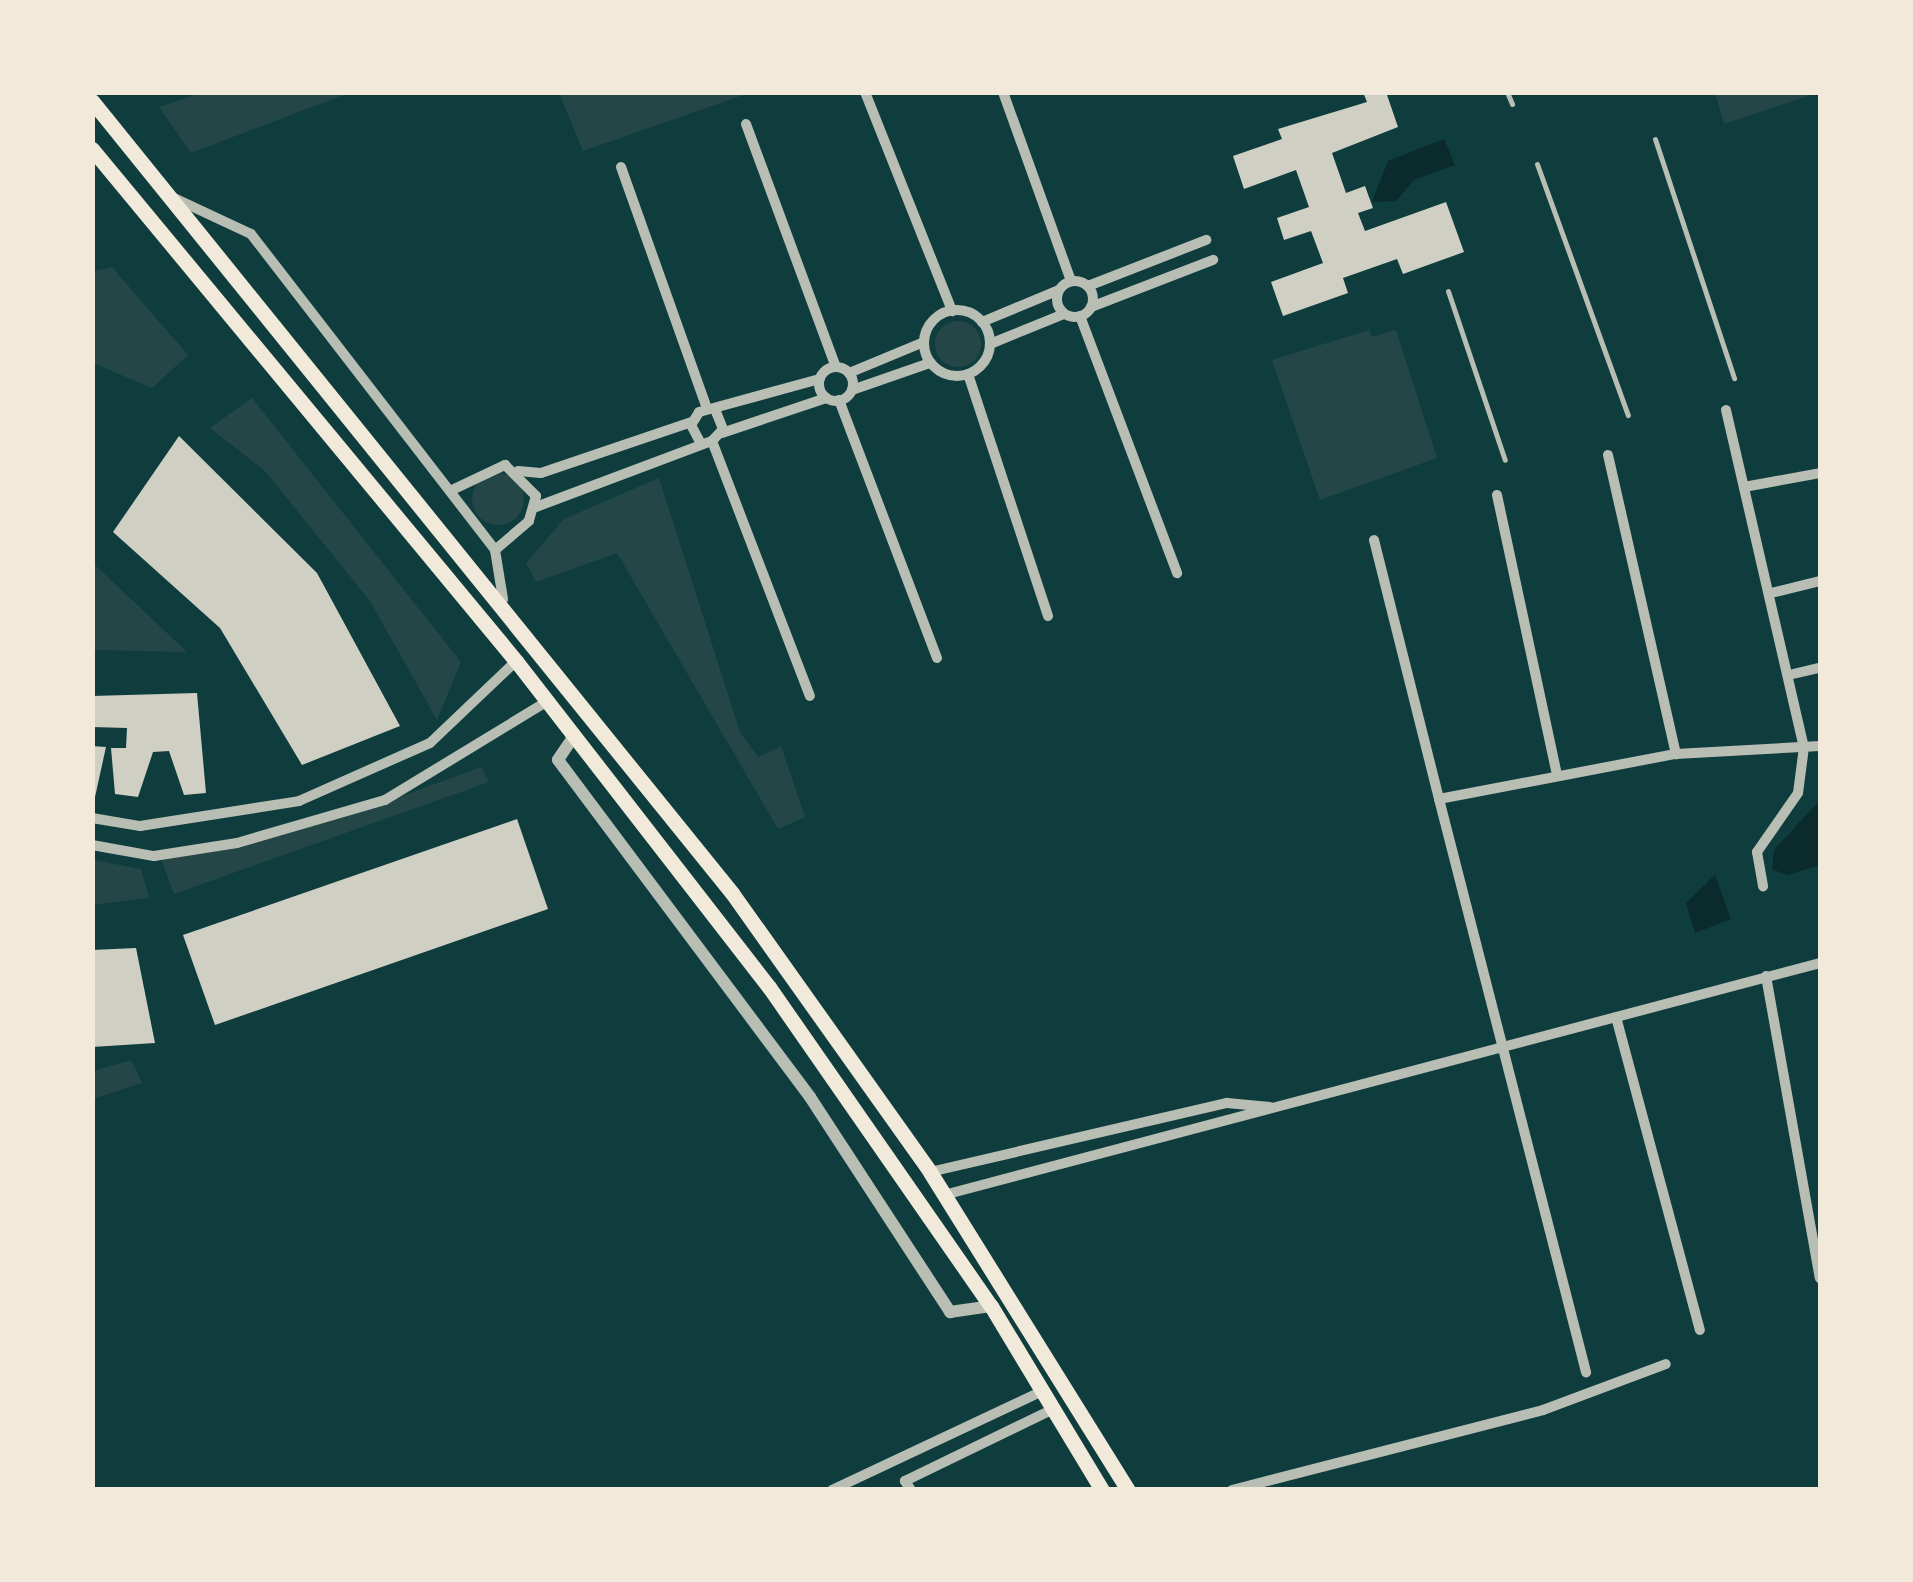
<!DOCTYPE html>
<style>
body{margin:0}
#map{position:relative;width:1913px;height:1582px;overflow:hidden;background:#0f3d3e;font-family:"Zilla Slab",serif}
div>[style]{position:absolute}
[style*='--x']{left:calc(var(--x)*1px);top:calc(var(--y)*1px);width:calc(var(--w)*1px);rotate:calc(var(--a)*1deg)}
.green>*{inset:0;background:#244646}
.round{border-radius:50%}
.water>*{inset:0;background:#0a2a2b}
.building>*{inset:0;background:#cfcfc3}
.service>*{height:5px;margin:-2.5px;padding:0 2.5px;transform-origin:2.5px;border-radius:2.5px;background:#b8beb3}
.minor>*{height:10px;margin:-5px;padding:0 5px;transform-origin:5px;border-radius:5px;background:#b8beb3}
.minor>.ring{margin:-5px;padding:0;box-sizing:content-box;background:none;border:10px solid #b8beb3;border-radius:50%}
.tertiary>*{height:12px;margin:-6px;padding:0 6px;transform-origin:6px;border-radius:6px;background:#b8beb3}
.primary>*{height:15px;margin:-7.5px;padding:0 7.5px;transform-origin:7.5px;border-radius:7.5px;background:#f1e9da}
span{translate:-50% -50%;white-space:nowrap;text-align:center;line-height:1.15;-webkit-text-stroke:10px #f1e9da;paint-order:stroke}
.frame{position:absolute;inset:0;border:95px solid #f1e9da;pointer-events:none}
</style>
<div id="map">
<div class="green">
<div style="clip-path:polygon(204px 92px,349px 92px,349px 93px,191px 153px,159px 107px)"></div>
<div style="clip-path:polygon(1820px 92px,1724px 124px,1715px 93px,1715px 92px)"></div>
<div style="clip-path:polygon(559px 93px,559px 92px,749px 93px,583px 151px)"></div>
<div style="clip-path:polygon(112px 267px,188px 355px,152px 388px,93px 363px,93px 271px)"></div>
<div class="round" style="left:935px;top:321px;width:46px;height:46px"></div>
<div style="clip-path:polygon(1369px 330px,1372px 337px,1396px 330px,1437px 458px,1320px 500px,1272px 360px)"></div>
<div style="clip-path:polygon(252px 398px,461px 662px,437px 720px,370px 601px,265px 471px,210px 428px)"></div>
<div class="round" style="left:472px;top:473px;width:52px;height:52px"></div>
<div style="clip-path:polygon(659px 478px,740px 732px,758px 757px,781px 746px,805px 817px,778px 829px,617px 553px,536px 582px,526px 563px,564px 519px)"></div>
<div style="clip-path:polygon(93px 563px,187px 652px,93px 650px)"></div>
<div style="clip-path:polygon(481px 767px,489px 782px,174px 894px,161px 859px,348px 816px)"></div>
<div style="clip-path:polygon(93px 860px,141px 869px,149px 898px,93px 905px)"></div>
<div style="clip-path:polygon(131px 1060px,142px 1083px,93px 1099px,93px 1071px)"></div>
</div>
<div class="water">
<div style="clip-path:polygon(1444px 139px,1455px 165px,1414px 180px,1396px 201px,1372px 202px,1388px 161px)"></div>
<div style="clip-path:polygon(1819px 801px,1820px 865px,1787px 875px,1772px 869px,1774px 850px)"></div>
<div style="clip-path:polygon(1715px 875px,1731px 919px,1695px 933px,1686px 903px)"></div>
</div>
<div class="building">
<div style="clip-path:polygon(1363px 92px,1386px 92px,1398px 127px,1332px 153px,1346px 193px,1365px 186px,1373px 208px,1358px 213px,1365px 231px,1446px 202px,1464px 252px,1403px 274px,1397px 259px,1343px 278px,1348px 293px,1283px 316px,1271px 282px,1323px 263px,1311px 231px,1284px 240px,1277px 218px,1309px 207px,1296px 170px,1244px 189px,1233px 156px,1282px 139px,1278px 129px,1367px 102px)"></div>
<div style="clip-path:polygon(179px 436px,317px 573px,400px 726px,302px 765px,220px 628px,113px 532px)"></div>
<div style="clip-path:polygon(197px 693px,206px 793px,184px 795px,169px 751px,153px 752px,138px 797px,115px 794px,111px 748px,126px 748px,127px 728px,92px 727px,92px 696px)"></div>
<div style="clip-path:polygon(92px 746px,106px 747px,95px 797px,92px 796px)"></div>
<div style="clip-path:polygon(517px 819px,548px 909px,215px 1025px,183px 935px)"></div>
<div style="clip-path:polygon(136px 948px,155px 1043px,92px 1047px,92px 950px)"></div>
</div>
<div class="service">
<div style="--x:1507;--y:92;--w:13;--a:67"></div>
<div style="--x:1655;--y:139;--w:252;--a:71.7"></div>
<div style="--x:1537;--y:164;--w:267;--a:70.1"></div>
<div style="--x:1448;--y:291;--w:178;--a:71.4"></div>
</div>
<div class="minor">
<div style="--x:865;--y:92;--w:236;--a:68.3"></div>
<div style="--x:1003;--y:92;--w:201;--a:70.2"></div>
<div style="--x:746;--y:124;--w:259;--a:69.7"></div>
<div style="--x:621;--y:167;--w:257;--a:70.4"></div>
<div style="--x:174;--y:198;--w:85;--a:25.1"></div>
<div style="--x:251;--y:234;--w:399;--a:52.3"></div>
<div class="ring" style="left:1057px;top:281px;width:26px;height:26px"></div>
<div style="--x:1088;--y:286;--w:127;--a:-21.3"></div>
<div style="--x:1091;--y:307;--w:131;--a:-21.1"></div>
<div class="ring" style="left:924px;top:310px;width:56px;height:56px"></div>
<div style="--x:1080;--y:316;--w:275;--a:69.3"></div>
<div style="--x:982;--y:322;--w:83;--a:-22.6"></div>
<div style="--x:990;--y:344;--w:80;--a:-22.1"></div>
<div class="ring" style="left:819px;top:367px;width:24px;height:24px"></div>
<div style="--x:849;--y:373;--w:81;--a:-22.5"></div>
<div style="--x:968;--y:374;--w:255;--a:71.7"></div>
<div style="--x:852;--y:390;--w:83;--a:-19.1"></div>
<div style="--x:839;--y:400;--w:276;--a:69.2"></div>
<div style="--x:1726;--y:410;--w:346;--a:77"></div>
<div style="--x:1804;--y:747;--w:46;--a:97.4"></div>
<div style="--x:1798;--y:793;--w:72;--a:124.8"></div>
<div style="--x:1757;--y:852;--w:35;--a:80"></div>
<div style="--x:722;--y:433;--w:110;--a:-18.6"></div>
<div style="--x:699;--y:440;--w:17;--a:-118"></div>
<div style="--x:691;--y:425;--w:15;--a:-58"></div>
<div style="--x:699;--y:412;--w:125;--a:-15.3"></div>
<div style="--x:712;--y:441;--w:273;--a:69"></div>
<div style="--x:1608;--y:455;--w:307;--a:77.2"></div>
<div style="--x:518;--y:471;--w:23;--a:5"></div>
<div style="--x:541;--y:473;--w:159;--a:-18.7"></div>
<div style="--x:1744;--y:487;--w:77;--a:-10.4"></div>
<div style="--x:452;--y:490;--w:59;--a:-25.3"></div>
<div style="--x:505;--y:465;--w:44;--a:45"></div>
<div style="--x:536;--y:496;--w:26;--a:106"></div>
<div style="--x:529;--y:521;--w:45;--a:139.5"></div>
<div style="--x:495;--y:550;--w:50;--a:80.7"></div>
<div style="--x:1497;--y:495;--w:282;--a:77.9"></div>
<div style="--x:536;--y:507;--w:188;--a:-20.6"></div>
<div style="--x:712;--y:441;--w:16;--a:-47"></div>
<div style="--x:723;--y:429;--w:18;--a:-112"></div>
<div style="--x:1374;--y:540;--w:267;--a:75.9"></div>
<div style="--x:1439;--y:799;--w:241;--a:-10.8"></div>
<div style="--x:1676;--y:754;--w:144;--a:-3.2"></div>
<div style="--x:1771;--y:593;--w:50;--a:-13.8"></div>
<div style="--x:1793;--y:674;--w:28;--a:-13"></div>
<div style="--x:1439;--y:799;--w:592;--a:75.61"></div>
<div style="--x:92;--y:818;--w:49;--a:9.5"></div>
<div style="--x:140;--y:826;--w:161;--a:-8.9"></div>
<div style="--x:299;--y:801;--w:143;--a:-23.9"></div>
<div style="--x:430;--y:743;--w:119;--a:-43.6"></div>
<div style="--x:92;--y:845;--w:63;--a:10.1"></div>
<div style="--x:154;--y:856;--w:84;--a:-8.9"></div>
<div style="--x:237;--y:843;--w:154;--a:-16.2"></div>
<div style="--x:385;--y:800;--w:188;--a:-31.3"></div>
<div style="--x:1766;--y:976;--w:307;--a:79.9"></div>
<div style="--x:1616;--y:1017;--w:324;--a:75"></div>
<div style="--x:930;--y:1172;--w:305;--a:-13.1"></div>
<div style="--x:1227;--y:1103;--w:43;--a:5.3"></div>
<div style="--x:944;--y:1195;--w:906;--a:-14.83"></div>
<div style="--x:832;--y:1490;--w:232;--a:-25.2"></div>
<div style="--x:911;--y:1490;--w:11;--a:-124"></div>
<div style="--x:905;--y:1481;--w:165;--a:-25.9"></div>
<div style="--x:1232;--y:1490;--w:321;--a:-14.4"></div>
<div style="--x:1543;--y:1410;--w:131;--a:-20.5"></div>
</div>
<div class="tertiary">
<div style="--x:572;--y:739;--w:25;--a:124"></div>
<div style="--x:558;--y:760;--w:421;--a:53.2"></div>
<div style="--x:810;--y:1097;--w:257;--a:56.9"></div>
<div style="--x:950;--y:1312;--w:41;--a:-8.3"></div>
</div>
<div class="primary">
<div style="--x:92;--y:101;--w:1018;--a:51.06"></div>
<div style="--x:732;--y:893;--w:342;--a:54.6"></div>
<div style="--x:930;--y:1172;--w:375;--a:58.1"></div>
<div style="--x:92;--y:149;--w:665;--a:50.37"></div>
<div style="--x:516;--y:661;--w:413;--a:52.2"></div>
<div style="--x:769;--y:987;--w:389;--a:55.2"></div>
<div style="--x:991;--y:1306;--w:215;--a:58.9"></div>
</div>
<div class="frame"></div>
</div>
